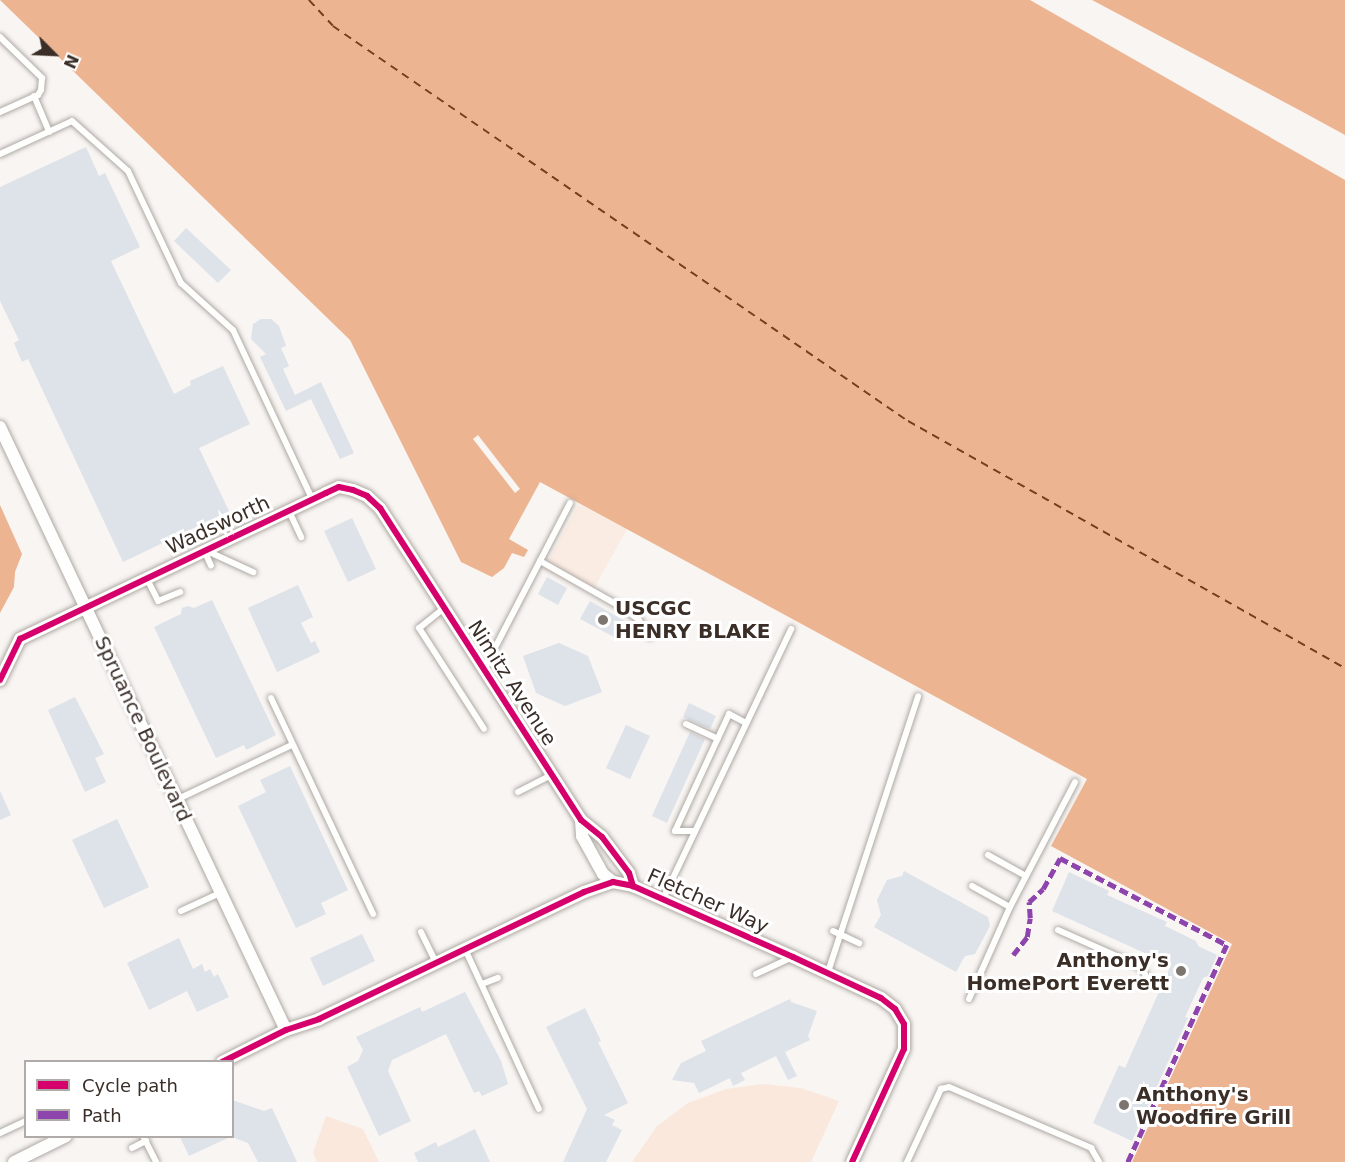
<!DOCTYPE html>
<style>
body{margin:0}
#map{position:relative;width:1345px;height:1162px;overflow:hidden;background:#f8f5f2;font-family:"DejaVu Sans",sans-serif}
div>[style]{position:absolute}
[style*='--x']{left:calc(var(--x)*1px);top:calc(var(--y)*1px);width:calc(var(--w)*1px);rotate:calc(var(--a)*1deg)}
.built>*{inset:0;background:#fbece3}
.green>*{inset:0;background:#fbe8dd}
.water>*{inset:0;background:#ecb491}
.pier>*{inset:0;background:#f8f5f2}
.ferry>*{height:1.5px;margin-top:-0.75px;transform-origin:0;background:repeating-linear-gradient(90deg,#733f1c 0 8px,transparent 0 14px)}
.building>*{inset:0;background:#dee2e9}
.roads{filter:drop-shadow(0 0 2px #afa9a4) drop-shadow(0 0 2px #afa9a4)}
.lane>*{height:6px;margin:-3px;padding:0 3px;transform-origin:3px;border-radius:3px;background:#fefefd}
.street>*{height:12px;margin:-6px;padding:0 6px;transform-origin:6px;border-radius:6px;background:#fefefd}
.quiet>*{height:4.5px;margin-top:-2.25px;transform-origin:0;background:repeating-linear-gradient(90deg,#8e44ad 0 9px,transparent 0 13.5px)}
.cycleway>*{height:6px;margin:-3px;padding:0 3px;transform-origin:3px;border-radius:3px;background:#d6006c}
.dots>*{width:16px;height:16px;translate:-50% -50%;box-sizing:border-box;border:3px solid #fff;border-radius:50%}
span{translate:-50% -50%;white-space:nowrap;text-align:center;line-height:1.15;-webkit-text-stroke:6px #fff;paint-order:stroke}
.street-label{font-size:20px;color:#3a2e27}
.poi-label{font-size:20px;color:#3a2e27;font-weight:700}
.left{translate:0 -50%;text-align:left}
.right{translate:-100% -50%;text-align:right}
.legend{position:absolute;left:24px;top:1060px;width:210px;height:78px;box-sizing:border-box;background:#fff;border:2px solid #b0aba9;margin:0;padding:8px 10px;list-style:none;font-size:18px;color:#3a2e27}
.legend li{display:flex;align-items:center;gap:12px;height:30px}
.legend b{width:30px;border:2px solid #b0aba9}
.north{position:absolute;left:24px;top:24px;width:60px;height:60px;-webkit-text-stroke:4px #fff;paint-order:stroke;rotate:114deg;font-size:16px;font-weight:700;line-height:24px;text-align:center;color:#3a2e27}
.north::after{content:'';display:block;margin:auto;width:21px;height:27px;background:#3a2e27;clip-path:polygon(50% 0,100% 100%,50% 72%,0 100%)}
</style>
<div id="map">
<div class="built">
<div style="clip-path:polygon(579px 504px,627px 529px,592px 592px,544px 569px)"></div>
</div>
<div class="green">
<div style="clip-path:polygon(763px 1084px,801px 1088px,839px 1101px,811px 1162px,632px 1162px,657px 1126px,688px 1103px,726px 1089px)"></div>
<div style="clip-path:polygon(326px 1116px,363px 1129px,379px 1162px,317px 1162px,313px 1153px)"></div>
</div>
<div class="water">
<div style="clip-path:polygon(0 0,1030px 0,1345px 180px,1345px 1162px,1132px 1162px,1232px 944px,1051px 846px,1087px 779px,540px 482px,509px 539px,528px 550px,524px 557px,512px 553px,504px 568px,492px 577px,461px 562px,350px 340px)"></div>
<div style="clip-path:polygon(1092px 0,1345px 0,1345px 135px,1301px 111px)"></div>
<div style="clip-path:polygon(0 505px,22px 554px,15px 572px,14px 587px,0 613px)"></div>
</div>
<div class="pier">
<div style="clip-path:polygon(478px 435px,520px 489px,515px 493px,473px 439px)"></div>
</div>
<div class="ferry">
<div style="--x:309;--y:0;--w:35;--a:47"></div>
<div style="--x:333;--y:26;--w:698;--a:34.49"></div>
<div style="--x:908;--y:421;--w:502;--a:29.48"></div>
</div>
<div class="building">
<div style="clip-path:polygon(86px 147px,99px 176px,105px 173px,140px 247px,111px 261px,174px 394px,191px 385px,190px 381px,223px 366px,250px 424px,199px 448px,229px 511px,123px 562px,28px 359px,22px 362px,14px 343px,19px 340px,0 301px,0 187px)"></div>
<div style="clip-path:polygon(186px 228px,231px 270px,218px 283px,174px 241px)"></div>
<div style="clip-path:polygon(261px 319px,271px 319px,279px 326px,286px 346px,281px 348px,289px 366px,283px 369px,295px 395px,321px 382px,354px 453px,340px 459px,311px 399px,286px 411px,260px 357px,266px 354px,251px 339px,253px 324px)"></div>
<div style="clip-path:polygon(352px 518px,376px 569px,348px 582px,324px 531px)"></div>
<div style="clip-path:polygon(547px 577px,567px 588px,558px 605px,538px 594px)"></div>
<div style="clip-path:polygon(298px 585px,313px 617px,301px 623px,311px 643px,315px 641px,320px 652px,277px 672px,248px 608px)"></div>
<div style="clip-path:polygon(212px 600px,276px 735px,246px 750px,244px 745px,216px 758px,154px 627px,181px 614px,182px 608px,188px 606px,194px 608px)"></div>
<div style="clip-path:polygon(590px 601px,625px 621px,616px 638px,580px 619px)"></div>
<div style="clip-path:polygon(559px 643px,588px 656px,602px 692px,565px 706px,536px 693px,523px 656px)"></div>
<div style="clip-path:polygon(75px 697px,104px 754px,95px 758px,106px 782px,85px 792px,48px 710px)"></div>
<div style="clip-path:polygon(689px 703px,716px 716px,710px 729px,683px 717px)"></div>
<div style="clip-path:polygon(626px 725px,650px 736px,630px 779px,606px 768px)"></div>
<div style="clip-path:polygon(690px 732px,705px 739px,667px 823px,652px 816px)"></div>
<div style="clip-path:polygon(290px 766px,348px 890px,321px 903px,326px 914px,296px 928px,238px 806px,266px 792px,260px 780px)"></div>
<div style="clip-path:polygon(0 791px,11px 815px,0 820px)"></div>
<div style="clip-path:polygon(117px 819px,149px 887px,104px 908px,72px 840px)"></div>
<div style="clip-path:polygon(904px 871px,988px 917px,990px 926px,975px 954px,965px 956px,956px 972px,874px 927px,881px 915px,877px 900px,887px 880px,902px 876px)"></div>
<div style="clip-path:polygon(1069px 872px,1109px 891px,1107px 895px,1167px 922px,1165px 926px,1196px 941px,1198px 946px,1217px 955px,1208px 976px,1203px 978px,1185px 1017px,1188px 1018px,1132px 1141px,1093px 1123px,1119px 1065px,1125px 1068px,1171px 965px,1052px 911px)"></div>
<div style="clip-path:polygon(362px 934px,375px 961px,323px 986px,310px 958px)"></div>
<div style="clip-path:polygon(179px 938px,193px 969px,202px 964px,205px 972px,210px 969px,214px 977px,218px 974px,229px 997px,197px 1012px,187px 991px,149px 1010px,127px 963px)"></div>
<div style="clip-path:polygon(465px 992px,501px 1061px,508px 1084px,482px 1096px,479px 1091px,474px 1093px,446px 1034px,392px 1060px,388px 1071px,411px 1121px,379px 1136px,347px 1067px,358px 1061px,363px 1050px,356px 1037px,420px 1007px,422px 1012px)"></div>
<div style="clip-path:polygon(790px 999px,791px 1002px,817px 1011px,808px 1036px,810px 1040px,785px 1052px,797px 1076px,788px 1080px,776px 1056px,741px 1073px,745px 1080px,733px 1086px,730px 1078px,699px 1093px,694px 1083px,672px 1080px,681px 1063px,706px 1051px,701px 1041px)"></div>
<div style="clip-path:polygon(585px 1008px,601px 1041px,598px 1042px,628px 1103px,604px 1115px,615px 1120px,612px 1125px,622px 1130px,606px 1162px,563px 1162px,587px 1109px,546px 1027px)"></div>
<div style="clip-path:polygon(232px 1100px,264px 1111px,272px 1108px,297px 1162px,258px 1162px,248px 1143px,232px 1137px)"></div>
<div style="clip-path:polygon(475px 1129px,490px 1162px,418px 1162px,414px 1153px,436px 1142px,438px 1147px)"></div>
<div style="clip-path:polygon(180px 1137px,230px 1137px,189px 1156px)"></div>
</div>
<div class="roads">
<div class="lane">
<div style="--x:0;--y:37;--w:59;--a:44.3"></div>
<div style="--x:42;--y:78;--w:12;--a:95"></div>
<div style="--x:41;--y:90;--w:6;--a:121"></div>
<div style="--x:38;--y:95;--w:42;--a:155.9"></div>
<div style="--x:34;--y:96;--w:39;--a:67"></div>
<div style="--x:0;--y:154;--w:79;--a:-24.6"></div>
<div style="--x:72;--y:121;--w:75;--a:41.8"></div>
<div style="--x:128;--y:171;--w:124;--a:64.7"></div>
<div style="--x:181;--y:283;--w:70;--a:42.1"></div>
<div style="--x:233;--y:330;--w:187;--a:64.9"></div>
<div style="--x:289;--y:511;--w:29;--a:65"></div>
<div style="--x:204;--y:550;--w:17;--a:66"></div>
<div style="--x:207;--y:551;--w:51;--a:24.5"></div>
<div style="--x:540;--y:561;--w:93;--a:29.6"></div>
<div style="--x:621;--y:607;--w:21;--a:35"></div>
<div style="--x:638;--y:619;--w:21;--a:55"></div>
<div style="--x:146;--y:577;--w:27;--a:63"></div>
<div style="--x:158;--y:601;--w:24;--a:-22"></div>
<div style="--x:444;--y:608;--w:32;--a:141"></div>
<div style="--x:419;--y:628;--w:120;--a:57.2"></div>
<div style="--x:484;--y:669;--w:187;--a:-62.6"></div>
<div style="--x:271;--y:698;--w:239;--a:64.7"></div>
<div style="--x:686;--y:724;--w:35;--a:25"></div>
<div style="--x:518;--y:792;--w:37;--a:-27"></div>
<div style="--x:176;--y:800;--w:128;--a:-25.4"></div>
<div style="--x:695;--y:831;--w:20;--a:180"></div>
<div style="--x:675;--y:831;--w:129;--a:-65.2"></div>
<div style="--x:729;--y:714;--w:19;--a:28"></div>
<div style="--x:988;--y:855;--w:43;--a:28.9"></div>
<div style="--x:972;--y:886;--w:43;--a:28.9"></div>
<div style="--x:663;--y:899;--w:299;--a:-64.6"></div>
<div style="--x:181;--y:911;--w:43;--a:-24.8"></div>
<div style="--x:1058;--y:930;--w:91;--a:24"></div>
<div style="--x:1141;--y:967;--w:13;--a:61"></div>
<div style="--x:1147;--y:978;--w:5;--a:101"></div>
<div style="--x:833;--y:931;--w:29;--a:25"></div>
<div style="--x:421;--y:932;--w:34;--a:64"></div>
<div style="--x:465;--y:949;--w:176;--a:65.2"></div>
<div style="--x:828;--y:972;--w:290;--a:-71.9"></div>
<div style="--x:756;--y:974;--w:38;--a:-25"></div>
<div style="--x:482;--y:984;--w:17;--a:-21"></div>
<div style="--x:969;--y:999;--w:101;--a:-66"></div>
<div style="--x:1010;--y:907;--w:141;--a:-62.5"></div>
<div style="--x:0;--y:1133;--w:29;--a:-25"></div>
<div style="--x:143;--y:1136;--w:29;--a:63"></div>
<div style="--x:132;--y:1148;--w:16;--a:-27"></div>
<div style="--x:907;--y:1162;--w:81;--a:-65"></div>
<div style="--x:941;--y:1089;--w:8;--a:-14"></div>
<div style="--x:949;--y:1087;--w:155;--a:23.2"></div>
<div style="--x:1091;--y:1148;--w:16;--a:60"></div>
</div>
<div class="street">
<div style="--x:0;--y:427;--w:667;--a:64.63"></div>
<div style="--x:0;--y:680;--w:46;--a:-64"></div>
<div style="--x:20;--y:639;--w:339;--a:-25.5"></div>
<div style="--x:326;--y:493;--w:14;--a:-25"></div>
<div style="--x:339;--y:487;--w:14;--a:12"></div>
<div style="--x:353;--y:490;--w:15;--a:23"></div>
<div style="--x:367;--y:496;--w:18;--a:43"></div>
<div style="--x:380;--y:508;--w:371;--a:57.2"></div>
<div style="--x:581;--y:820;--w:27;--a:39"></div>
<div style="--x:602;--y:837;--w:45;--a:53.1"></div>
<div style="--x:629;--y:873;--w:14;--a:73"></div>
<div style="--x:581;--y:820;--w:16;--a:86"></div>
<div style="--x:582;--y:836;--w:43;--a:61.1"></div>
<div style="--x:603;--y:874;--w:13;--a:39"></div>
<div style="--x:222;--y:1062;--w:72;--a:-26.6"></div>
<div style="--x:286;--y:1030;--w:35;--a:-18"></div>
<div style="--x:319;--y:1019;--w:294;--a:-25.6"></div>
<div style="--x:584;--y:892;--w:31;--a:-19"></div>
<div style="--x:613;--y:882;--w:20;--a:11"></div>
<div style="--x:633;--y:886;--w:175;--a:23.9"></div>
<div style="--x:793;--y:957;--w:97;--a:25"></div>
<div style="--x:881;--y:998;--w:18;--a:38"></div>
<div style="--x:895;--y:1009;--w:17;--a:59"></div>
<div style="--x:904;--y:1024;--w:25;--a:90"></div>
<div style="--x:904;--y:1049;--w:124;--a:114.7"></div>
<div style="--x:14;--y:1162;--w:58;--a:-26.6"></div>
</div>
</div>
<div class="quiet">
<div style="--x:1013;--y:955;--w:23;--a:-52"></div>
<div style="--x:1027;--y:937;--w:19;--a:-81"></div>
<div style="--x:1030;--y:918;--w:16;--a:-94"></div>
<div style="--x:1029;--y:902;--w:19;--a:-43"></div>
<div style="--x:1043;--y:889;--w:35;--a:-61"></div>
<div style="--x:1060;--y:858;--w:188;--a:27.5"></div>
<div style="--x:1227;--y:945;--w:239;--a:114.5"></div>
</div>
<div class="cycleway">
<div style="--x:0;--y:680;--w:46;--a:-64"></div>
<div style="--x:20;--y:639;--w:339;--a:-25.5"></div>
<div style="--x:326;--y:493;--w:14;--a:-25"></div>
<div style="--x:339;--y:487;--w:14;--a:12"></div>
<div style="--x:353;--y:490;--w:15;--a:23"></div>
<div style="--x:367;--y:496;--w:18;--a:43"></div>
<div style="--x:380;--y:508;--w:371;--a:57.2"></div>
<div style="--x:581;--y:820;--w:27;--a:39"></div>
<div style="--x:602;--y:837;--w:45;--a:53.1"></div>
<div style="--x:629;--y:873;--w:14;--a:73"></div>
<div style="--x:222;--y:1062;--w:72;--a:-26.6"></div>
<div style="--x:286;--y:1030;--w:35;--a:-18"></div>
<div style="--x:319;--y:1019;--w:294;--a:-25.6"></div>
<div style="--x:584;--y:892;--w:31;--a:-19"></div>
<div style="--x:613;--y:882;--w:20;--a:11"></div>
<div style="--x:633;--y:886;--w:175;--a:23.9"></div>
<div style="--x:793;--y:957;--w:97;--a:25"></div>
<div style="--x:881;--y:998;--w:18;--a:38"></div>
<div style="--x:895;--y:1009;--w:17;--a:59"></div>
<div style="--x:904;--y:1024;--w:25;--a:90"></div>
<div style="--x:904;--y:1049;--w:124;--a:114.7"></div>
</div>
<div class="dots">
<div style="left:603px;top:620px;background:#7c746e"></div>
<div style="left:1181px;top:971px;background:#7c746e"></div>
<div style="left:1124px;top:1105px;background:#7c746e"></div>
</div>
<div class="street-label">
<span style="left:218px;top:525px;rotate:-25deg">Wadsworth</span>
<span style="left:512px;top:683px;rotate:57deg">Nimitz Avenue</span>
<span style="left:143px;top:729px;rotate:65deg">Spruance Boulevard</span>
<span style="left:708px;top:901px;rotate:24deg">Fletcher Way</span>
</div>
<div class="poi-label">
<span class="left" style="left:615px;top:620px">USCGC<br>HENRY BLAKE</span>
<span class="right" style="left:1169px;top:972px">Anthony's<br>HomePort Everett</span>
<span class="left" style="left:1136px;top:1106px">Anthony's<br>Woodfire Grill</span>
</div>
<ul class="legend">
<li><b style="height:8px;background:#d6006c"></b>Cycle path</li>
<li><b style="height:8px;background:#8e44ad"></b>Path</li>
</ul>
<div class="north">N</div>
</div>
